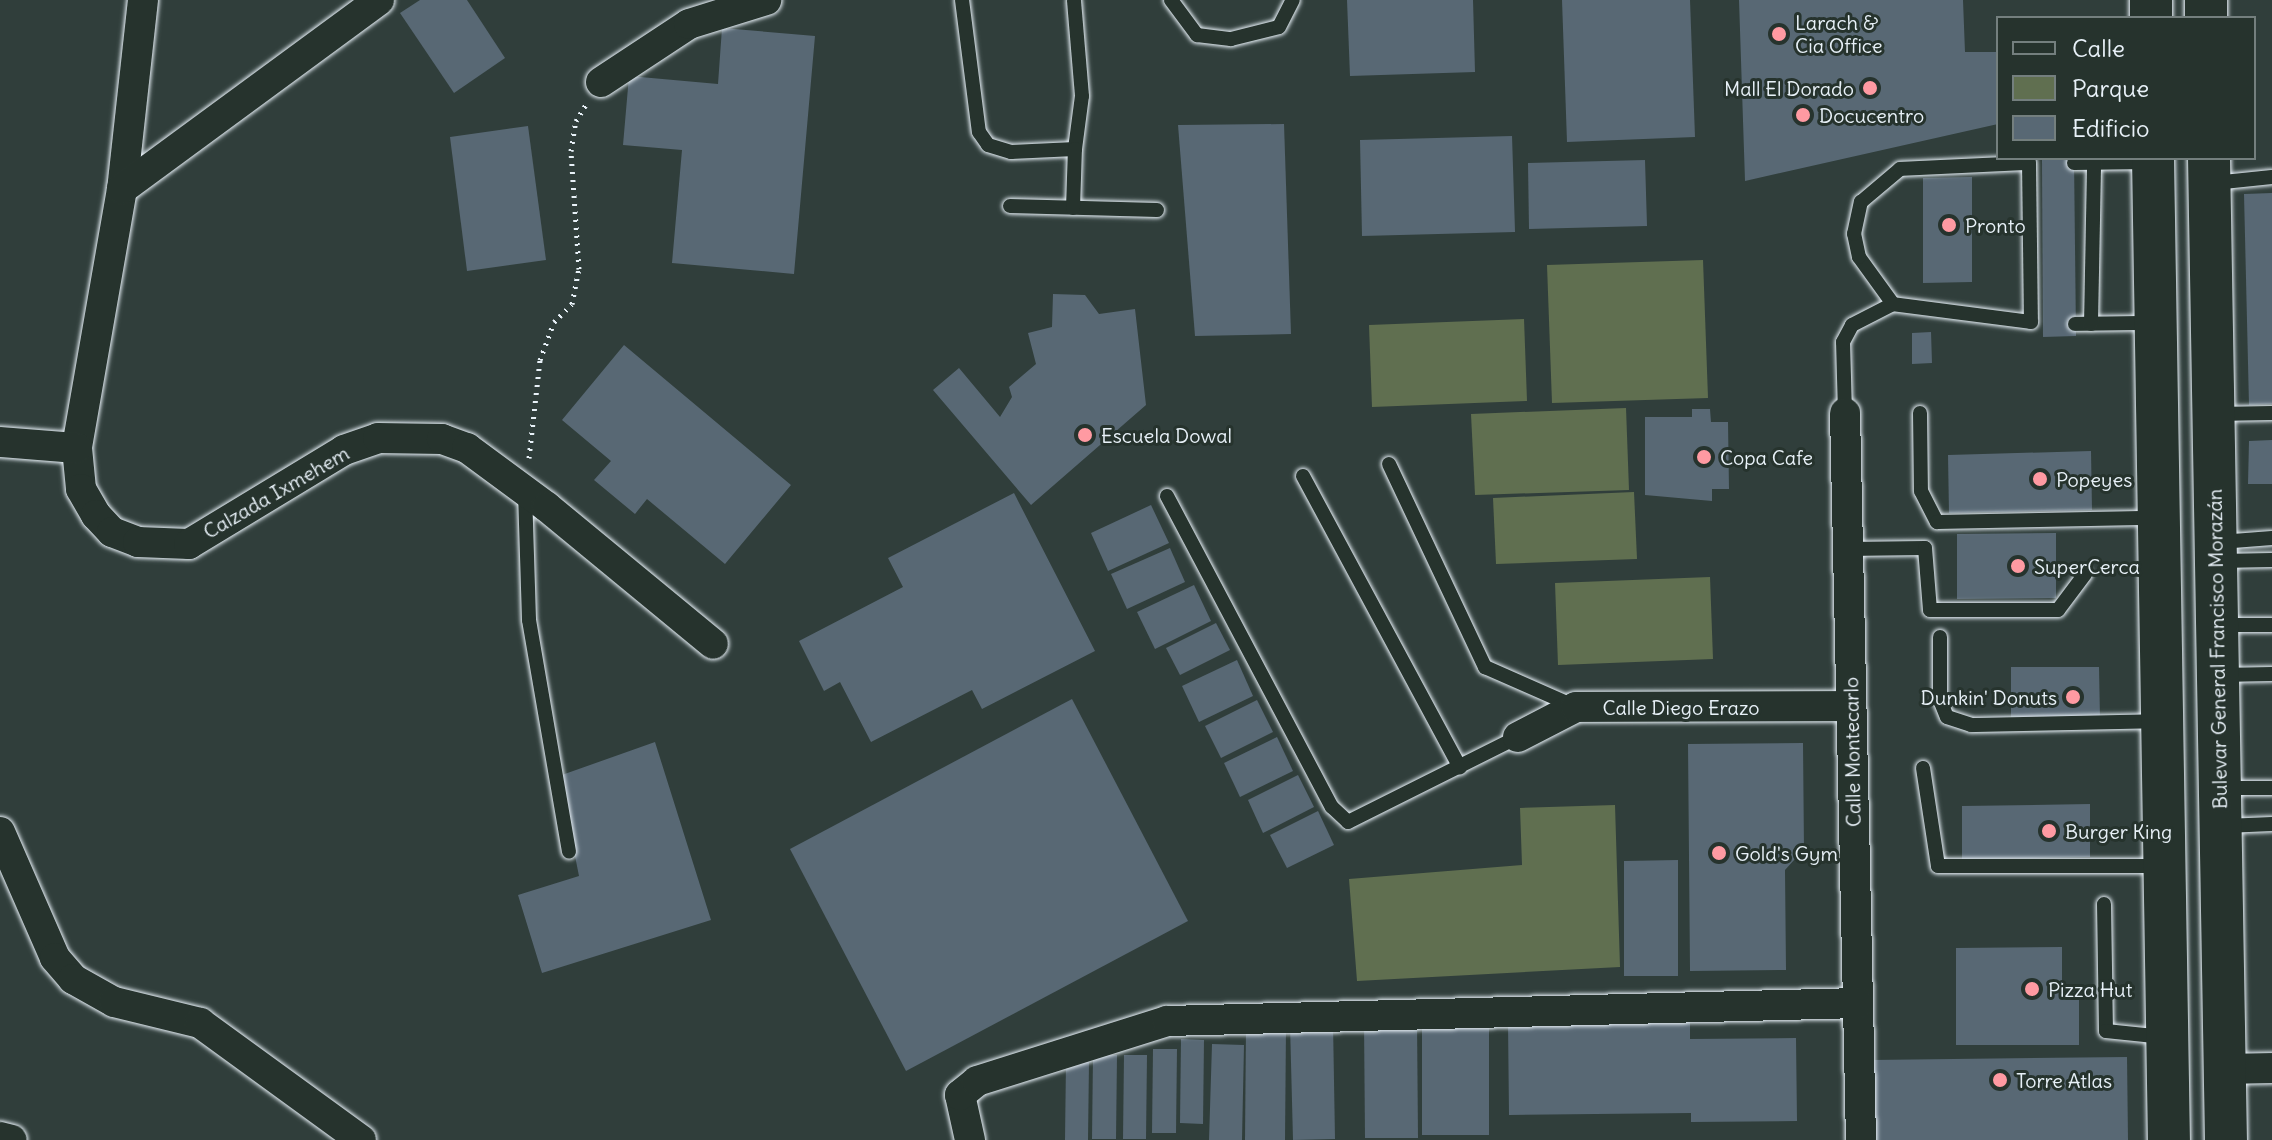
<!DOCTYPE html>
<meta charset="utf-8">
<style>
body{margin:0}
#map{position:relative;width:2272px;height:1140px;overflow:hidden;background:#303e3b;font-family:Delius,sans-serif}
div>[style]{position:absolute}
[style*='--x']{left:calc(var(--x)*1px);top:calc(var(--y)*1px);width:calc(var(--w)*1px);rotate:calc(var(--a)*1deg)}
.green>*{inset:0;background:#606f50}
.building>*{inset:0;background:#586874}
.path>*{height:5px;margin-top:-2.5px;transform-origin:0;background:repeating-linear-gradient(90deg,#e8f1f8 0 2px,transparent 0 8px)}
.roads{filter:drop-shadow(0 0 2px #e8f1f8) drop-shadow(0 0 2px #e8f1f8)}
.lane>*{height:14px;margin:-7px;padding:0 7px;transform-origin:7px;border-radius:7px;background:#26332d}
.street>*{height:30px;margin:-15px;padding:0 15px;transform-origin:15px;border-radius:15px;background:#26332d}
.secondary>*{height:42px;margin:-21px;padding:0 21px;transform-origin:21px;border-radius:21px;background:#26332d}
.dots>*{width:22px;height:22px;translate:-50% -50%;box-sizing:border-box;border:4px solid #26332d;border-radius:50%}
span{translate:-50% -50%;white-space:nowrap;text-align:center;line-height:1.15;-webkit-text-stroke:6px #26332d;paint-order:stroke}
.poi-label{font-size:20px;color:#e8f1f8}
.left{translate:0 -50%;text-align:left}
.right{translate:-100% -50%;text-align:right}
.street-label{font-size:20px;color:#e8f1f8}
.legend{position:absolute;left:1996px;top:16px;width:260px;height:144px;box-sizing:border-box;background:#26332d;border:2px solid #747f7e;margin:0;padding:10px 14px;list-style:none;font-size:24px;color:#e8f1f8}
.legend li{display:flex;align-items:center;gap:16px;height:40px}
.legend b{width:40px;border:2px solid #747f7e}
</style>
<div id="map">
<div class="green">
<div style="clip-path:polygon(1703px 260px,1708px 398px,1552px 403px,1547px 265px)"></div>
<div style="clip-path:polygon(1524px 319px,1527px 401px,1372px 407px,1369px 325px)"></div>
<div style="clip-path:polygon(1626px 408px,1629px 490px,1475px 495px,1471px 414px)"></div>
<div style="clip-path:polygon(1634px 492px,1637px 559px,1496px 564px,1493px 498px)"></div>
<div style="clip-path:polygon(1710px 577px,1713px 659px,1558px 665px,1555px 583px)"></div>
<div style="clip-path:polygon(1615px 805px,1620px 967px,1357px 981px,1349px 879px,1522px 865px,1520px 808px)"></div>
</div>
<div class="building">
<div style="clip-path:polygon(420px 0,467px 0,505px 58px,454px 93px,400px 13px)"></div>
<div style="clip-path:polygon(1347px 0,1473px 0,1475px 72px,1350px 76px)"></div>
<div style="clip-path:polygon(1562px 0,1690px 0,1695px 137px,1567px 142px)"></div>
<div style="clip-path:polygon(1739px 0,1963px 0,1965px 52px,1998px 52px,1998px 124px,1745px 181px)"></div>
<div style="clip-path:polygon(722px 28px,815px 36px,794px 274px,672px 263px,682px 150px,623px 145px,629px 76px,718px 84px)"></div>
<div style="clip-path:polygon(1284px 124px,1291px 334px,1195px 336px,1178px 125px)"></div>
<div style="clip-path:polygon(528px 126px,546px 260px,467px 271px,450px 137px)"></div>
<div style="clip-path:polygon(1512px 136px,1515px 232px,1362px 236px,1360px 140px)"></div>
<div style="clip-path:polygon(2042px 158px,2074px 158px,2076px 336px,2043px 337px)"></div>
<div style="clip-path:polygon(1645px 160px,1647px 226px,1529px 229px,1528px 163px)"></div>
<div style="clip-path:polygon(1972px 177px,1972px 282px,1923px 283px,1923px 178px)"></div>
<div style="clip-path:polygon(2272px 193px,2272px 404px,2249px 405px,2244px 194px)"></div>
<div style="clip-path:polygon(1053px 294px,1085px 295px,1099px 314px,1135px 309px,1146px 405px,1031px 505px,933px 390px,959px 368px,1000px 417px,1012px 397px,1009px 387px,1036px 364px,1028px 333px,1052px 327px)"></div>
<div style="clip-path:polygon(1931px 332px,1932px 363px,1912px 364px,1912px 333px)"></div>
<div style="clip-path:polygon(624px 345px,791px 485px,725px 564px,647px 499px,635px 514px,594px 480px,611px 461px,562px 420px)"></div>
<div style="clip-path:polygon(1692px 409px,1710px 409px,1711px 422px,1728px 422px,1729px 489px,1712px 489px,1712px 501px,1645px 495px,1645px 417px,1692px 417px)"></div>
<div style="clip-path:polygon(2272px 440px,2272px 484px,2248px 484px,2249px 441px)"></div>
<div style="clip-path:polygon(2091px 451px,2092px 510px,1949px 513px,1948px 455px)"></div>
<div style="clip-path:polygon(1014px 493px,1095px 651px,982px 709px,972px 690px,871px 742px,840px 682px,824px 691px,799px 641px,903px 587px,888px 558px)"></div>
<div style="clip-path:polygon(1151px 505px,1169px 543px,1108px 571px,1091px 533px)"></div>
<div style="clip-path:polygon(2056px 533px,2056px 598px,1957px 599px,1957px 534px)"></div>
<div style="clip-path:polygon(1170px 548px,1185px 582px,1127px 609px,1111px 574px)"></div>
<div style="clip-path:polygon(1194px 585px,1211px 621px,1155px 649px,1137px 612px)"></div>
<div style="clip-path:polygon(1216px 623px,1230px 650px,1180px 675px,1166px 648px)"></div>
<div style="clip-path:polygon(1237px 660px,1253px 696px,1199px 722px,1182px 686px)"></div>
<div style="clip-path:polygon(2011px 667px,2099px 667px,2100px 719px,2011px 719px)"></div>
<div style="clip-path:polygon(1072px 699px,1188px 921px,906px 1071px,790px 849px)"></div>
<div style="clip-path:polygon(1257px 700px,1273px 732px,1221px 758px,1205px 726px)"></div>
<div style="clip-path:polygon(1277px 737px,1293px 771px,1240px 797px,1224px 763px)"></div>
<div style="clip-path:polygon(655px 742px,711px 920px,542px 973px,518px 895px,579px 876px,559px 776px)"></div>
<div style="clip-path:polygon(1803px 743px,1804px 849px,1785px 870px,1786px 970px,1690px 971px,1688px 744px)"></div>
<div style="clip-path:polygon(1298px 775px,1314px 807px,1263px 833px,1248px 800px)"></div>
<div style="clip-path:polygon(2090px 804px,2090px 857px,1962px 859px,1962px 806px)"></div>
<div style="clip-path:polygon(1318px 811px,1334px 845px,1287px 868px,1270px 835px)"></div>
<div style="clip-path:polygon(1678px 860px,1678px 976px,1624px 976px,1624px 861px)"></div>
<div style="clip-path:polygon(2062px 947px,2062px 990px,2079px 990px,2079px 1045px,1956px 1045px,1956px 948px)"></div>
<div style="clip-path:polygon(1422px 1019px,1489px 1020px,1489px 1135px,1422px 1135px)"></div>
<div style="clip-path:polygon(1364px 1021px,1417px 1021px,1418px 1138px,1365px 1138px)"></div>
<div style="clip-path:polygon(1690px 1021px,1690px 1039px,1796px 1038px,1797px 1121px,1691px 1122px,1691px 1113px,1509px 1115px,1508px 1023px)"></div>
<div style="clip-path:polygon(1333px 1023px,1335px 1139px,1293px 1140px,1290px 1024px)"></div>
<div style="clip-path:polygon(1246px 1027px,1286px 1027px,1285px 1140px,1245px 1140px)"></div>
<div style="clip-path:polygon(1181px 1039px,1204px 1040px,1203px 1124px,1180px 1123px)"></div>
<div style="clip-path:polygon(1212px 1044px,1244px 1045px,1242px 1140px,1209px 1140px)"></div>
<div style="clip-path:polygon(1153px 1049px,1177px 1049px,1176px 1133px,1152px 1133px)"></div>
<div style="clip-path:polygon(1093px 1055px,1117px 1055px,1116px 1139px,1092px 1139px)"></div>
<div style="clip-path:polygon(1124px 1055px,1147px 1055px,1146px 1139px,1123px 1139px)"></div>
<div style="clip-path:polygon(2127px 1057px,2128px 1140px,1872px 1140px,1871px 1060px)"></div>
<div style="clip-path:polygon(1066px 1061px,1089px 1062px,1088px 1140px,1065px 1140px)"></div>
</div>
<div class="path">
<div style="--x:529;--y:458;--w:99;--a:-83.6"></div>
<div style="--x:540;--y:360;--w:40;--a:-69.8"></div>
<div style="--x:554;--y:322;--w:25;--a:-45"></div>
<div style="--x:572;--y:304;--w:36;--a:-79"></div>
<div style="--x:579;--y:269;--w:118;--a:-93.9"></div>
<div style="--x:571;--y:151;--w:30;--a:-81"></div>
<div style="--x:576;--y:121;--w:21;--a:-59"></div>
</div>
<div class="roads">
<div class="lane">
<div style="--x:962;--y:0;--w:133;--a:82.7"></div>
<div style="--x:979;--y:132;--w:16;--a:55"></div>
<div style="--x:988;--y:145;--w:24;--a:17"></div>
<div style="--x:1011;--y:152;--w:64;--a:-2.7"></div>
<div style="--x:1075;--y:149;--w:53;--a:-82.5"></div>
<div style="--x:1082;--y:96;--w:96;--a:-94.8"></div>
<div style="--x:1171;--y:0;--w:44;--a:53.4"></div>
<div style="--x:1197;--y:35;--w:34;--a:7"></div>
<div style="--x:1231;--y:39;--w:49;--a:-14"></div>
<div style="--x:1279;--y:27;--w:30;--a:-63"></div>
<div style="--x:2074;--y:163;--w:75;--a:-0.8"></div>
<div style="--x:2214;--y:183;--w:58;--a:-5.9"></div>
<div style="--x:1010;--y:206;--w:147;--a:1.6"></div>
<div style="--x:1073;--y:208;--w:59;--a:-88.1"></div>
<div style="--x:2075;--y:324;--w:76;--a:-0.8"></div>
<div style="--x:2091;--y:324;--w:162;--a:-88.9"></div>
<div style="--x:1845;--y:413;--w:71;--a:-91.6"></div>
<div style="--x:1843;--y:342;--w:19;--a:-62"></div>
<div style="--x:1852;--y:325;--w:46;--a:-27.1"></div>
<div style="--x:1893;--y:304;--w:58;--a:-125.9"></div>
<div style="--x:1859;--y:257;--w:24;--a:-102"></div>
<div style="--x:1854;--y:234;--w:33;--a:-78"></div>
<div style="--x:1861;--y:202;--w:51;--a:-40.2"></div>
<div style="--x:1900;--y:169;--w:129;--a:-2.7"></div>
<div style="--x:2029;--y:163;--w:159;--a:89.3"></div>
<div style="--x:2031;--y:322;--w:139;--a:-172.6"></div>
<div style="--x:1920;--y:413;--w:78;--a:89.3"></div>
<div style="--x:1921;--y:491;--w:35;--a:63"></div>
<div style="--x:1937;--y:522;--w:217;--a:-1.1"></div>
<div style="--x:2216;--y:414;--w:56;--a:-1"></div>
<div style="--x:1389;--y:464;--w:225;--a:64.7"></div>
<div style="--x:1485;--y:667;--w:99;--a:23.7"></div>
<div style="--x:1303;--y:476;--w:331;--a:61.7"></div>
<div style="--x:525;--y:492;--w:128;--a:88.2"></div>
<div style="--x:529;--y:620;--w:235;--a:80.2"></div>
<div style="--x:1167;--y:496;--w:352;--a:62.1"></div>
<div style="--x:1332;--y:807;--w:22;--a:43"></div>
<div style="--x:1348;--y:822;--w:190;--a:-26.6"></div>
<div style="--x:2220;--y:542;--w:52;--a:-4.4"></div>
<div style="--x:1847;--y:549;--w:78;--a:-0.7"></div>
<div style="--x:1925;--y:548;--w:62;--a:85.4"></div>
<div style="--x:1930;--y:610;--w:128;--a:0"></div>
<div style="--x:2058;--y:610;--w:45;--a:-53.1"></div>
<div style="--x:2220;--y:561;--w:52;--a:-1.1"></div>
<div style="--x:2221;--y:625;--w:51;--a:0"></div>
<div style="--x:1940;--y:637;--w:63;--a:90"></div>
<div style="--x:1940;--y:700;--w:18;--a:68"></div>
<div style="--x:1947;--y:717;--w:25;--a:18"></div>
<div style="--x:1971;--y:725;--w:189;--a:-1.2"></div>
<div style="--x:2220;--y:675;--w:52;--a:-1.1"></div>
<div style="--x:1923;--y:768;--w:99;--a:81.3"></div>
<div style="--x:1938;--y:866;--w:223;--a:0"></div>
<div style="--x:2225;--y:788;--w:47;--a:0"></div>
<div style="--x:2225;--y:826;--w:47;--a:-2.4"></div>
<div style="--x:2104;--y:904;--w:127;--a:89.1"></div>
<div style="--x:2106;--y:1031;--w:58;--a:5.9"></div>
</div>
<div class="street">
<div style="--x:143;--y:0;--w:190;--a:96.3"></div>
<div style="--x:122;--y:189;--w:263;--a:99.9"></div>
<div style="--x:77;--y:448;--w:41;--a:84.4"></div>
<div style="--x:81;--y:489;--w:30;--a:60"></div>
<div style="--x:96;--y:515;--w:23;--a:47"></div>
<div style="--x:112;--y:532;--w:28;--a:21"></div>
<div style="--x:138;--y:542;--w:51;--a:2.2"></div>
<div style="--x:189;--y:544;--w:181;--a:-31.2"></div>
<div style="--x:344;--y:450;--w:36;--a:-19"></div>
<div style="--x:378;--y:438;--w:64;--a:0.9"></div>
<div style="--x:442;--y:439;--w:27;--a:20"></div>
<div style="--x:467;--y:448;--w:99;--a:36.4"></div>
<div style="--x:547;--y:507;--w:215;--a:39.5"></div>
<div style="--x:601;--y:82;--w:105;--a:-33.4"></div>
<div style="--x:689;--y:24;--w:81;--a:-17.3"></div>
<div style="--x:122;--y:189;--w:319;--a:-36.3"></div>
<div style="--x:1845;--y:413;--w:727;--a:88.74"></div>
<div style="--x:0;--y:442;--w:77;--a:4.5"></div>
<div style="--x:1518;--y:737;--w:65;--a:-27.3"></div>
<div style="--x:1576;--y:707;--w:275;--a:-0.2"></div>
<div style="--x:0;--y:832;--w:137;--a:66.4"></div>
<div style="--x:55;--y:958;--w:28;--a:49"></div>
<div style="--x:73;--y:979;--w:47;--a:29.3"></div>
<div style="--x:114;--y:1002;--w:89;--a:13.7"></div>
<div style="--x:200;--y:1023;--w:199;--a:36"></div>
<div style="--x:2225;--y:1069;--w:47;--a:-1.2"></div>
<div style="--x:0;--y:1137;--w:12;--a:14"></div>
<div style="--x:970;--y:1140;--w:46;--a:-102.5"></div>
<div style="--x:960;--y:1095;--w:22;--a:-39"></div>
<div style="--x:977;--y:1081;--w:199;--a:-17.5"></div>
<div style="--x:1167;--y:1021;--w:691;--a:-1.49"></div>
</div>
<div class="secondary">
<div style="--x:2151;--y:0;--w:18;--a:90"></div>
<div style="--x:2206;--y:0;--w:18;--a:90"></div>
<div style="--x:2153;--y:158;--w:982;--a:89.07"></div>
<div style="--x:2209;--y:158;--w:982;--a:89.01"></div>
</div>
</div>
<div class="dots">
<div style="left:1779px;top:34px;background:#ff9aa2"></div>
<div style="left:1870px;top:88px;background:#ff9aa2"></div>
<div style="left:1803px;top:115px;background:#ff9aa2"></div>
<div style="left:1949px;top:225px;background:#ff9aa2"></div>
<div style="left:1085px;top:435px;background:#ff9aa2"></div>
<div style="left:1704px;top:457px;background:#ff9aa2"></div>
<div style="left:2040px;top:479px;background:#ff9aa2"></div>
<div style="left:2018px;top:566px;background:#ff9aa2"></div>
<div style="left:2073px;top:697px;background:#ff9aa2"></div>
<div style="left:2049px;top:831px;background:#ff9aa2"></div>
<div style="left:1719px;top:853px;background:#ff9aa2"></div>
<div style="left:2032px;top:989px;background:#ff9aa2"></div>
<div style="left:2000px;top:1080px;background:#ff9aa2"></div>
</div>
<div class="poi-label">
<span class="left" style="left:1795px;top:34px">Larach &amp;<br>Cia Office</span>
<span class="right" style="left:1854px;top:88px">Mall El Dorado</span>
<span class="left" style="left:1819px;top:115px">Docucentro</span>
<span class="left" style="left:1965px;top:225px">Pronto</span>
<span class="left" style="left:1101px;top:435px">Escuela Dowal</span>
<span class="left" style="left:1720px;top:457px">Copa Cafe</span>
<span class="left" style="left:2056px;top:479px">Popeyes</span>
<span class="left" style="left:2034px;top:566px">SuperCerca</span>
<span class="right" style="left:2057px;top:697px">Dunkin' Donuts</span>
<span class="left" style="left:2065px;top:831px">Burger King</span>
<span class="left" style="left:1735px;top:853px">Gold's Gym</span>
<span class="left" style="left:2048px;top:989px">Pizza Hut</span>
<span class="left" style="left:2016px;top:1080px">Torre Atlas</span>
</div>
<div class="street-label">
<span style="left:276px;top:492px;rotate:-30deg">Calzada Ixmehem</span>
<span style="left:2217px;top:649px;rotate:-91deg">Bulevar General Francisco Morazán</span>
<span style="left:1681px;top:707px">Calle Diego Erazo</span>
<span style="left:1852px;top:752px;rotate:-91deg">Calle Montecarlo</span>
</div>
<ul class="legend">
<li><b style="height:10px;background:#26332d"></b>Calle</li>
<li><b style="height:22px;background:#606f50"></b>Parque</li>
<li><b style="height:22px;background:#586874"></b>Edificio</li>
</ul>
</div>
